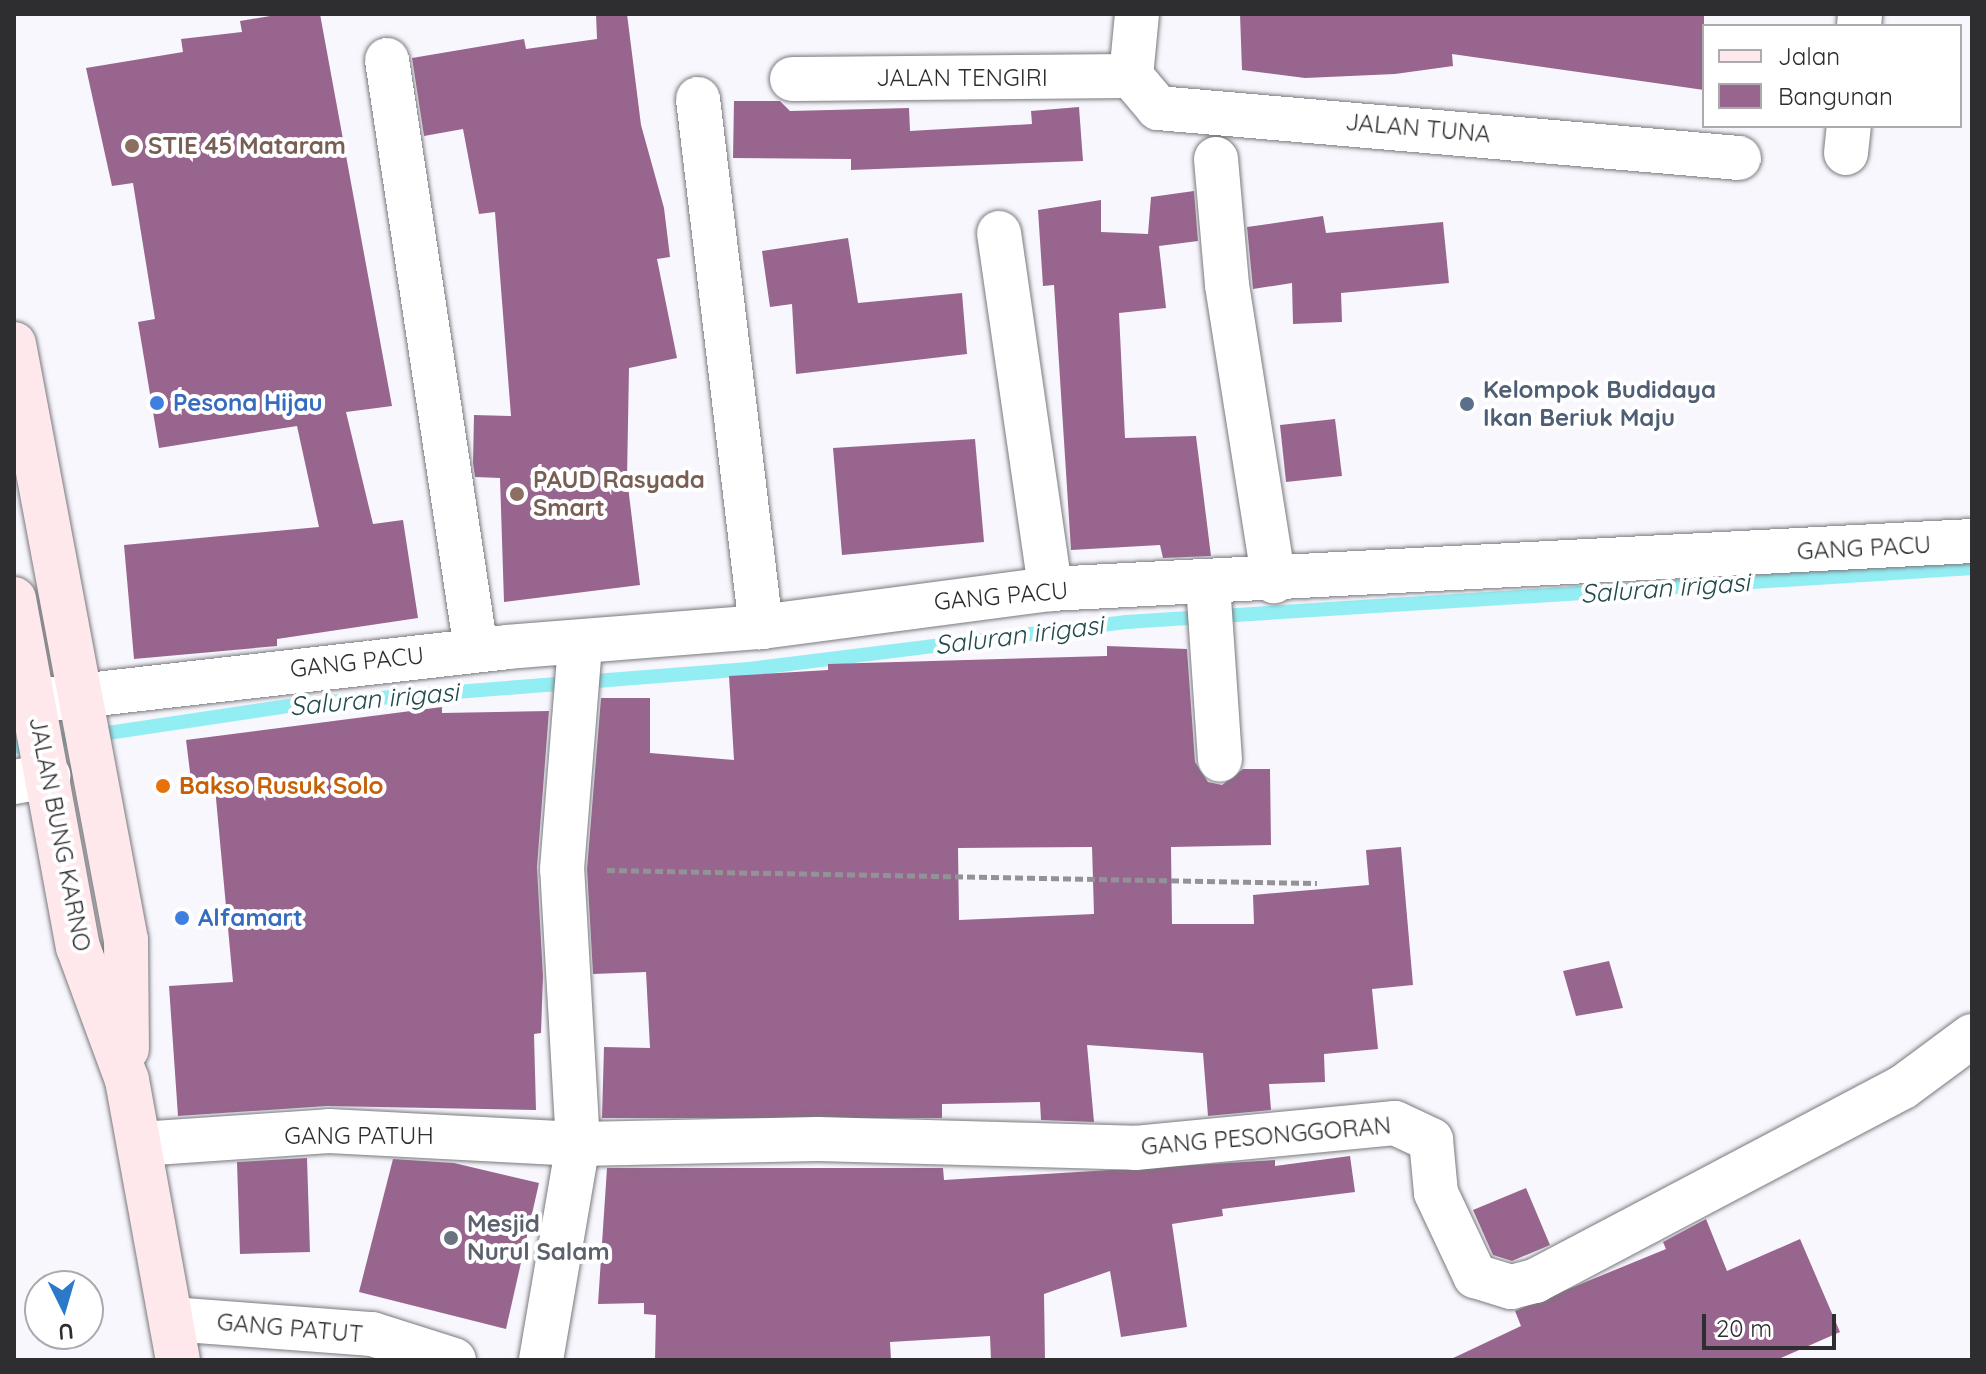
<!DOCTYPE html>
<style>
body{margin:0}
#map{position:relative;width:1986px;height:1374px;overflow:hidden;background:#f7f7fd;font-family:Quicksand,sans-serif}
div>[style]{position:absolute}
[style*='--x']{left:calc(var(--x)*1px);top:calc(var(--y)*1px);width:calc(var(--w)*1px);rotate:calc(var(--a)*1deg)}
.stream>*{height:14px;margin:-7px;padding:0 7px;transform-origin:7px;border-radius:7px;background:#93eef4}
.building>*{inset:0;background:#98658f}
.path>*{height:5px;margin-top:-2.5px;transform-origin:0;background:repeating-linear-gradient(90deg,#939397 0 8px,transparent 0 12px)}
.roads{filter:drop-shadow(0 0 2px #79797e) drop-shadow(0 0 2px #79797e)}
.minor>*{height:44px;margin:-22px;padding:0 22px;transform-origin:22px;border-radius:22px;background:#fff}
.secondary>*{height:44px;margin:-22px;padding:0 22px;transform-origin:22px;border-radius:22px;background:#fee8eb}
.dots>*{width:22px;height:22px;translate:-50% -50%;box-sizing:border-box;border:4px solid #fff;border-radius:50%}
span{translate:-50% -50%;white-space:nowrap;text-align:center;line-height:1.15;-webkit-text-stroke:8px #fff;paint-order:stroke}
.street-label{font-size:24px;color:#2e2e31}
.education-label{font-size:24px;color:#785e54;font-weight:700}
.left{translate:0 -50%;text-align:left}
.service-label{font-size:24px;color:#4e5e75;font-weight:700}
.shop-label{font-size:24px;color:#366cbe;font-weight:700}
.food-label{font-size:24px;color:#c56008;font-weight:700}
.worship-label{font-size:24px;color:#5b616d;font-weight:700}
.water-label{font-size:26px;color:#204a4d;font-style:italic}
.frame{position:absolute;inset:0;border:16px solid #2e2e31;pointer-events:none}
.legend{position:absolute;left:1702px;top:24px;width:260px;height:104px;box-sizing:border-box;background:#fff;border:2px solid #ababad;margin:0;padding:10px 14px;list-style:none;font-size:24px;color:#2e2e31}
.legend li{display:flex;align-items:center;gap:16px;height:40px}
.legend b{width:40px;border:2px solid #ababad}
.north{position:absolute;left:24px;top:1270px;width:80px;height:80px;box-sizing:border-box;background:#fff;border:2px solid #ababad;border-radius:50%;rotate:175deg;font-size:22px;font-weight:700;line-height:32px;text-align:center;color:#2e2e31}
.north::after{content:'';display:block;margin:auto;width:28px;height:36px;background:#2c79c9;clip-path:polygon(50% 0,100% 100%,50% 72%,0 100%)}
.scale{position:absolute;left:1702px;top:1314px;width:134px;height:36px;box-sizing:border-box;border:4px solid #2e2e31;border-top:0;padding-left:10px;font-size:24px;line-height:28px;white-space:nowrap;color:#2e2e31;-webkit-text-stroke:6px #fff;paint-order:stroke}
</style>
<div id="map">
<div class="stream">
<div style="--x:14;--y:747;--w:292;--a:-8.5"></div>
<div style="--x:303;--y:704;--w:447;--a:-4.5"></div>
<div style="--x:749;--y:669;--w:380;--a:-7.1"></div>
<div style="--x:1126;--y:622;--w:848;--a:-3.65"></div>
</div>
<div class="building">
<div style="clip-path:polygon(282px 14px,320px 14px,392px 406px,346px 412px,373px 524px,403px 520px,418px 618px,277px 639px,277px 646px,134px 659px,124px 545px,319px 527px,297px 426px,159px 448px,138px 322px,155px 319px,133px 183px,112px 186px,86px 68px,183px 52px,181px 39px,242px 32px,240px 21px)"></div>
<div style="clip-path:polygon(596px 14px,627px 14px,641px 125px,664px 208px,670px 257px,657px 259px,677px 358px,629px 368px,627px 478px,640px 585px,504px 602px,500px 478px,475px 477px,473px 463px,474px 415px,511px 416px,495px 212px,479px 214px,463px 129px,424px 136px,412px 58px,524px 39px,526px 49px,597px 39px)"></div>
<div style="clip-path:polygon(1240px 14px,1704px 14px,1704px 90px,1452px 54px,1453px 66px,1395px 74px,1305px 78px,1242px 70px)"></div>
<div style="clip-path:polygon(734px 101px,780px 101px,790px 111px,909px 108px,910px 131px,1032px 124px,1031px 111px,1079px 107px,1083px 161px,851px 170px,851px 159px,733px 158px)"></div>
<div style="clip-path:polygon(1194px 191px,1198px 241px,1159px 246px,1166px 308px,1119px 313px,1125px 438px,1196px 436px,1211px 556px,1163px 558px,1160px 545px,1071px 550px,1054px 285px,1043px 286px,1038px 210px,1101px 200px,1101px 232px,1148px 234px,1151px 197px)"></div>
<div style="clip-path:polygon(1323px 216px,1326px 233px,1443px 222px,1449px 283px,1341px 293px,1342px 322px,1293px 324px,1292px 283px,1253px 289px,1247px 227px)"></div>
<div style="clip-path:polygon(848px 238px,858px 303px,962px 293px,967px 354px,796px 374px,792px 304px,770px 307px,762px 251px)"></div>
<div style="clip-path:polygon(1335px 419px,1342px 476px,1286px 482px,1280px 425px)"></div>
<div style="clip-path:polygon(975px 439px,984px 542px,842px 555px,833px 448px)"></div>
<div style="clip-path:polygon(evenodd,1107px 646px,1187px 649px,1195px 762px,1208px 782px,1222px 785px,1243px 769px,1270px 769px,1271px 845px,1171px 847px,1172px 924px,1254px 924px,1253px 895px,1369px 885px,1366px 850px,1401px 847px,1413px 985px,1372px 989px,1378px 1049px,1324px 1054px,1325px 1082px,1269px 1084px,1271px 1110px,1208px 1116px,1203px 1053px,1087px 1045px,1094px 1122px,1041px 1120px,1040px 1102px,942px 1104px,942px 1118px,602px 1118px,604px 1047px,650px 1048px,646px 972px,593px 974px,587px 869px,601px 698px,650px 698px,650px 753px,734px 760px,729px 676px,828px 670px,828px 664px,1107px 656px,1107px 646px,1092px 847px,1094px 914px,959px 920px,958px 848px,1092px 847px)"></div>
<div style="clip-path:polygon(442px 707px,442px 713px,549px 711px,537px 867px,543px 976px,541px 1033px,534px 1034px,536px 1110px,327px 1106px,178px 1116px,169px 986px,233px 982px,214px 777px,191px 780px,186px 740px)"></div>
<div style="clip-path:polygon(1609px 961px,1623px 1008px,1576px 1016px,1563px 971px)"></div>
<div style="clip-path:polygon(1350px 1156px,1355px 1192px,1222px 1209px,1223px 1216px,1172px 1224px,1187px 1327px,1121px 1337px,1110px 1271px,1044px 1294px,1045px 1360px,991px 1360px,990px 1336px,890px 1342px,891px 1360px,655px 1360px,656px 1315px,644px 1314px,644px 1303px,598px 1304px,607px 1168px,943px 1168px,944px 1180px,1275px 1160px,1275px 1166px)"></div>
<div style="clip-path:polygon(307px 1158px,310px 1252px,240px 1254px,237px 1162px)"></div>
<div style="clip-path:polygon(393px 1159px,454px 1163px,539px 1183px,506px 1329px,359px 1292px)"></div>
<div style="clip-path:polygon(1526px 1188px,1550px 1245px,1512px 1261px,1493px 1255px,1473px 1210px)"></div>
<div style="clip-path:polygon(1706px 1219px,1727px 1271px,1800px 1239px,1840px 1332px,1776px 1360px,1449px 1360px,1521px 1326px,1515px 1311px,1666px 1249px,1663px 1242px)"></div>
</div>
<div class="path">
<div style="--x:607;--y:870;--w:710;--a:1.05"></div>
</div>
<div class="roads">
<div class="minor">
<div style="--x:1137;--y:14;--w:62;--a:95.5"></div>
<div style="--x:1131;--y:76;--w:42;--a:49.8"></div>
<div style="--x:1158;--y:108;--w:583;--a:4.92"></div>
<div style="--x:1859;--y:26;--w:12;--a:-85"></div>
<div style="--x:387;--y:60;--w:597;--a:81.42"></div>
<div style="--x:792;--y:79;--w:339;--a:-0.5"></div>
<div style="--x:698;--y:99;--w:532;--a:83.2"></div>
<div style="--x:1846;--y:153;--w:27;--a:-84"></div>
<div style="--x:1216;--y:159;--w:126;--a:85"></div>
<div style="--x:1227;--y:285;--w:300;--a:81"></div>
<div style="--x:999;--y:233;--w:360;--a:81.8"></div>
<div style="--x:1208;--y:584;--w:176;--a:86.1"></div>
<div style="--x:35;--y:701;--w:474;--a:-6.5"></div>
<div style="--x:506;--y:647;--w:256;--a:-4.5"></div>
<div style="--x:761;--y:627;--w:291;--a:-7.5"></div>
<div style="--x:1050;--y:589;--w:923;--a:-2.98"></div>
<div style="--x:14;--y:782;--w:35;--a:-10"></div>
<div style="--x:140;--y:1144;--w:189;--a:-3.9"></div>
<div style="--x:329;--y:1131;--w:249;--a:3"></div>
<div style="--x:578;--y:1144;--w:240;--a:-1.2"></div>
<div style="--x:818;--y:1139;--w:317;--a:1.6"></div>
<div style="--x:1135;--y:1148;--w:261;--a:-5.5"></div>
<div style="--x:1395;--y:1123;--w:40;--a:25"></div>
<div style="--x:1431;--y:1140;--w:53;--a:84.6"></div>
<div style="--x:1436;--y:1193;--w:92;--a:64.8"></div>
<div style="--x:1475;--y:1276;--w:38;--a:17"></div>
<div style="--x:1511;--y:1287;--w:25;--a:-14"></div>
<div style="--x:1535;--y:1281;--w:416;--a:-27.8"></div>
<div style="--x:1903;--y:1087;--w:86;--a:-36.5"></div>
<div style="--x:171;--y:1319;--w:202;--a:4.3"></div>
<div style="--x:372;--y:1334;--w:86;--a:17.6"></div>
<div style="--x:541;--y:1360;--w:219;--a:-80.3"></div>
<div style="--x:578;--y:1144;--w:275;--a:-93.3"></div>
<div style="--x:562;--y:869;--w:227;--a:-85.4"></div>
</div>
<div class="secondary">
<div style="--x:14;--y:344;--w:606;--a:79.36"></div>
<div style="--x:126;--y:940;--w:109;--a:89.5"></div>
<div style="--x:14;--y:599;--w:354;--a:79.6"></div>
<div style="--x:78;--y:947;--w:142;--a:69.8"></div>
<div style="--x:127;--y:1080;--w:285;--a:79.7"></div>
</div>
</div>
<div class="dots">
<div style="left:132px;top:146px;background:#8d6e63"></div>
<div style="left:157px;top:403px;background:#3f7fe0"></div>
<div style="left:1467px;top:404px;background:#5c6f8a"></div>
<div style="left:517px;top:494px;background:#8d6e63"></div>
<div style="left:163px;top:786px;background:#e8710a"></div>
<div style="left:182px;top:918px;background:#3f7fe0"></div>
<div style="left:451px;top:1238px;background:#6b7280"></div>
</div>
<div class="street-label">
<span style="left:962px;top:78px">JALAN TENGIRI</span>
<span style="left:1418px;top:128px;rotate:5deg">JALAN TUNA</span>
<span style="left:1864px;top:548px;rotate:-3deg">GANG PACU</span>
<span style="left:1001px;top:596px;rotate:-5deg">GANG PACU</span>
<span style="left:357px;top:662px;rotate:-6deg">GANG PACU</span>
<span style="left:60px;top:834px;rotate:79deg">JALAN BUNG KARNO</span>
<span style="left:359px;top:1136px">GANG PATUH</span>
<span style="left:1266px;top:1136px;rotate:-5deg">GANG PESONGGORAN</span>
<span style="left:290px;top:1328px;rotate:5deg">GANG PATUT</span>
</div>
<div class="education-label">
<span class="left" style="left:148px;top:146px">STIE 45 Mataram</span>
<span class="left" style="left:533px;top:494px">PAUD Rasyada<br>Smart</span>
</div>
<div class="service-label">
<span class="left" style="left:1483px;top:404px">Kelompok Budidaya<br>Ikan Beriuk Maju</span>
</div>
<div class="shop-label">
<span class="left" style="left:173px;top:403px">Pesona Hijau</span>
<span class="left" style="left:198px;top:918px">Alfamart</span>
</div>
<div class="food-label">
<span class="left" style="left:179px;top:786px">Bakso Rusuk Solo</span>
</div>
<div class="worship-label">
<span class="left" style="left:467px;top:1238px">Mesjid<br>Nurul Salam</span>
</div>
<div class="water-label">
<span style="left:1665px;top:588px;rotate:-4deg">Saluran irigasi</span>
<span style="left:1019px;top:635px;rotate:-7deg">Saluran irigasi</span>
<span style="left:374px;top:699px;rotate:-5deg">Saluran irigasi</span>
</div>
<div class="frame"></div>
<ul class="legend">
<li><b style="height:10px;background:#fee8eb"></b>Jalan</li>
<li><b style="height:22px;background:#98658f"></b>Bangunan</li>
</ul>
<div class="north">U</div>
<div class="scale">20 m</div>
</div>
